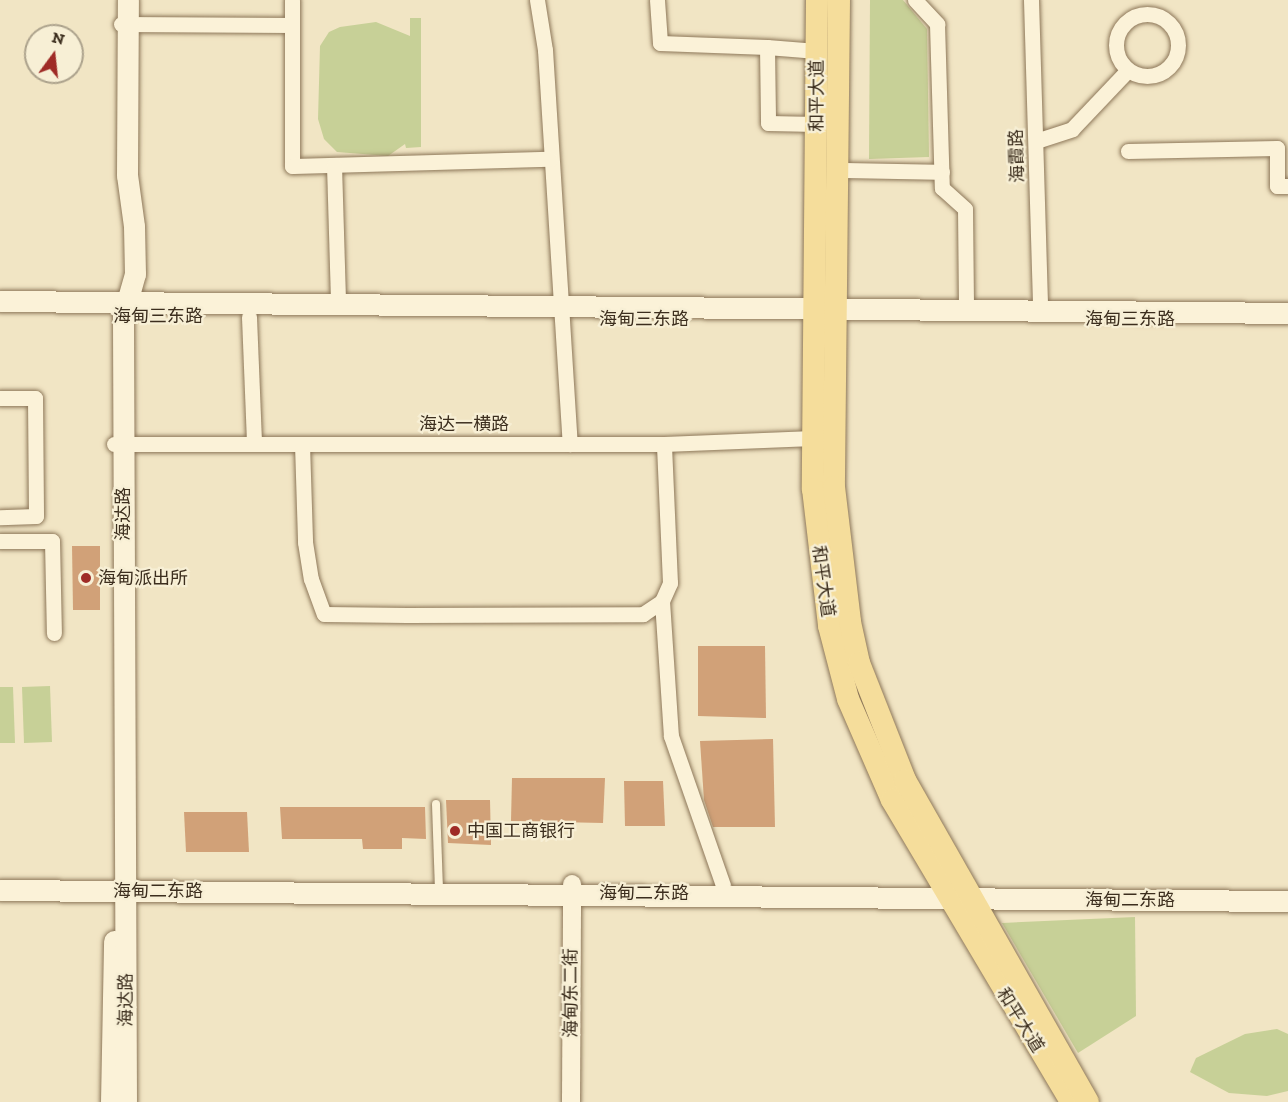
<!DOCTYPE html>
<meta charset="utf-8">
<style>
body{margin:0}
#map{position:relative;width:1288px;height:1102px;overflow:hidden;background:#f1e5c4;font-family:"Zilla Slab","Noto Sans SC",serif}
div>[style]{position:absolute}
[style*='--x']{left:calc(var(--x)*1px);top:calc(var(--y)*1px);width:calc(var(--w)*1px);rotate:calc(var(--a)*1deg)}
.green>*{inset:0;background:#c7d097}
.building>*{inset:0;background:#d1a178}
.roads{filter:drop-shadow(0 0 2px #8d7759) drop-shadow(0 0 2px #8d7759)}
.service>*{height:8px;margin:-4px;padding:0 4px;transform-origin:4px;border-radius:4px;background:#fbf2d8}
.minor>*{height:15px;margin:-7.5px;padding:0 7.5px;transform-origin:7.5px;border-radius:7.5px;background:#fbf2d8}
.minor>.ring{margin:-7.5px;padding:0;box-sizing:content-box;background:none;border:15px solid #fbf2d8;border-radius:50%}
.tertiary>*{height:18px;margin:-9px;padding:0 9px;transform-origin:9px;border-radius:9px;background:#fbf2d8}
.secondary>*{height:21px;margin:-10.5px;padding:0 10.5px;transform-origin:10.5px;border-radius:10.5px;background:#fbf2d8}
.primary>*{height:22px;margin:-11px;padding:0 11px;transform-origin:11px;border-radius:11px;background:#f5dd9b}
.dots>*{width:16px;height:16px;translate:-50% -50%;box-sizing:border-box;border:3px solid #f7efd5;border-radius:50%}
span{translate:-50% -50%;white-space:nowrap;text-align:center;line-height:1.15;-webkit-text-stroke:4.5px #f7efd5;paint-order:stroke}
.street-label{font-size:18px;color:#3c2e1e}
.poi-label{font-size:18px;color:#3c2e1e}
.left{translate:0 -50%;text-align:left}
.north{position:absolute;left:24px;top:24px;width:60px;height:60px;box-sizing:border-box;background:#f7efd5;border:2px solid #aca28c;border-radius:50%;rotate:15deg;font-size:16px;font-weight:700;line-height:24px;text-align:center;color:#3c2e1e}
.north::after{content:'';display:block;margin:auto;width:21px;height:27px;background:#9f2b26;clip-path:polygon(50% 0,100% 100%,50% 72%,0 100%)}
</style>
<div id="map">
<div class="green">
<div style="clip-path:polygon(870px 0,903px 0,927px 29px,929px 157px,869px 159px)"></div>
<div style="clip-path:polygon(410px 18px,421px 18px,421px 147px,406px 148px,405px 144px,388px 156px,337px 152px,324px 139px,318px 119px,320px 46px,329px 32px,340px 27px,376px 22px,410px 36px)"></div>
<div style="clip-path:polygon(50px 686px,52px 742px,24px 743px,22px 687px)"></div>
<div style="clip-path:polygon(0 687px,13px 687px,15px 743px,0 743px)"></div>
<div style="clip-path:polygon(1135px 917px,1136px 1016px,1078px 1053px,1002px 923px)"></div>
<div style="clip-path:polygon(1277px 1029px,1288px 1034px,1288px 1091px,1267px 1096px,1229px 1093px,1190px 1072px,1196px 1058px,1245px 1034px)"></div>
</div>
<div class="building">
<div style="clip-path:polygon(72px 546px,100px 546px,100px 610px,73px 610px)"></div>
<div style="clip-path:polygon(698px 646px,765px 646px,766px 718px,698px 716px)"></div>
<div style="clip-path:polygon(773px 739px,775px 827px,713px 827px,704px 800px,700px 741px)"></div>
<div style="clip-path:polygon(512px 778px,605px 778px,603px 823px,511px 821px)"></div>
<div style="clip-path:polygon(624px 781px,663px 781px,665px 826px,625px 826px)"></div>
<div style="clip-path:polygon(446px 800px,490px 800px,491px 845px,448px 843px)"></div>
<div style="clip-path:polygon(280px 807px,425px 807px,426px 839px,402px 838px,402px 849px,363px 849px,362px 839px,282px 839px)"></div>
<div style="clip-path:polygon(184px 812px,247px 812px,249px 852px,186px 852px)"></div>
</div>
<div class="roads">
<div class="service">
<div style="--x:436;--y:804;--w:87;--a:88"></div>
</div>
<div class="minor">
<div style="--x:537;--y:0;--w:51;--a:80.9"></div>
<div style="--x:545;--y:50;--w:395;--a:86.4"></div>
<div style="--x:657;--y:0;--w:43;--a:86"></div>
<div style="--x:660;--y:43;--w:107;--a:2.1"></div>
<div style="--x:767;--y:47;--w:76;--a:89.2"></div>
<div style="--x:768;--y:123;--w:49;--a:1.2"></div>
<div style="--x:915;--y:0;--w:33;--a:47"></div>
<div style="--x:937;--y:24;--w:164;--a:88.3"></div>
<div style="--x:942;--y:188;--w:31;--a:42"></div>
<div style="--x:965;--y:209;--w:102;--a:89.4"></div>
<div style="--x:1031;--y:0;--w:312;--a:88.3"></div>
<div class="ring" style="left:1116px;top:14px;width:47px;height:47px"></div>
<div style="--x:121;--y:24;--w:171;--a:0.3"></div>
<div style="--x:292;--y:25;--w:25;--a:-90"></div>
<div style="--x:292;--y:25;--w:141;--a:90"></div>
<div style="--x:292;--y:166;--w:258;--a:-1.6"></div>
<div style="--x:767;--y:47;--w:50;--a:4.6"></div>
<div style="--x:1036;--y:141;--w:38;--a:-18"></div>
<div style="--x:1072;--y:129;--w:81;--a:-46.5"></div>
<div style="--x:1128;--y:151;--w:149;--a:-1.2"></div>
<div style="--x:1277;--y:148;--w:38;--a:90"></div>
<div style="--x:1277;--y:186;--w:11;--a:0"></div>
<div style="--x:334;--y:165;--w:138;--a:88.3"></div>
<div style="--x:839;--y:170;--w:103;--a:1.1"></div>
<div style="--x:249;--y:317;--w:127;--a:87.7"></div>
<div style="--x:0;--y:398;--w:35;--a:0"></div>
<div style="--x:35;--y:398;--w:118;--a:89.5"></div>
<div style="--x:36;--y:516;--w:36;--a:178"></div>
<div style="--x:114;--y:444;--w:550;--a:0"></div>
<div style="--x:664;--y:444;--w:149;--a:-2.3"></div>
<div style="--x:302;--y:444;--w:98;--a:88.2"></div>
<div style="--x:305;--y:542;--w:37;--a:81"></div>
<div style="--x:311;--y:579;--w:37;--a:70"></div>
<div style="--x:324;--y:614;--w:83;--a:0.7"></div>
<div style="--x:407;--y:615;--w:236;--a:-0.2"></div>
<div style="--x:643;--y:614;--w:23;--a:-34"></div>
<div style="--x:662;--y:601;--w:20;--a:-66"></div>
<div style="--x:670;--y:583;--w:139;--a:-92.5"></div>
<div style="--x:0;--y:541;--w:52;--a:0"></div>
<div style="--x:52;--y:541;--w:92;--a:88.8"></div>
<div style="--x:662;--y:601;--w:135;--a:86.2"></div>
<div style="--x:671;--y:736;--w:158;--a:70.8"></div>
</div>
<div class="tertiary">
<div style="--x:571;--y:1102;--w:218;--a:-89.7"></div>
</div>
<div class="secondary">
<div style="--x:0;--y:301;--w:1288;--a:0.53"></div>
<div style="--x:0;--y:890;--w:1288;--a:0.49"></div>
<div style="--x:111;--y:1102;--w:161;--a:-88.9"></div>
<div style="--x:126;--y:1102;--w:786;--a:-90.22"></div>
<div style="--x:123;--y:316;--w:44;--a:-74.1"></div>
<div style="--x:135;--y:274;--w:48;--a:-91.2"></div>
<div style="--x:134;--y:226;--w:51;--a:-97.8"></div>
<div style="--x:127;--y:175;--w:175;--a:-89.7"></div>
</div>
<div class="primary">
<div style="--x:817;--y:0;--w:489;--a:90.5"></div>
<div style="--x:813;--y:489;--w:138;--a:83.3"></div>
<div style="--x:829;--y:626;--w:75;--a:75.4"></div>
<div style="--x:848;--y:699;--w:110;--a:66.5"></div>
<div style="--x:892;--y:800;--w:351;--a:59.3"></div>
<div style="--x:839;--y:0;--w:487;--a:90.6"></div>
<div style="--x:834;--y:487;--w:136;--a:83.2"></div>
<div style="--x:850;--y:622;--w:42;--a:77.6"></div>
<div style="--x:859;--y:663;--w:126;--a:68.5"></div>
<div style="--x:905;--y:780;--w:370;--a:60.4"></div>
</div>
</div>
<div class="dots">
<div style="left:86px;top:578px;background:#9f2b26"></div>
<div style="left:455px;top:831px;background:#9f2b26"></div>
</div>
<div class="street-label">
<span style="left:817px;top:96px;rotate:-90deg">和平大道</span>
<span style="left:1017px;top:156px;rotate:-92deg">海霞路</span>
<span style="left:158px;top:316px">海甸三东路</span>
<span style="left:644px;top:319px">海甸三东路</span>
<span style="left:1130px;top:319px">海甸三东路</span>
<span style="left:464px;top:424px">海达一横路</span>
<span style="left:123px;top:514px;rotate:-90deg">海达路</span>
<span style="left:823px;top:581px;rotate:82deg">和平大道</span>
<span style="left:158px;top:891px">海甸二东路</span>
<span style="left:644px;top:893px">海甸二东路</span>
<span style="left:1130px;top:900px">海甸二东路</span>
<span style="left:571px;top:993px;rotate:-90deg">海甸东二街</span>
<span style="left:126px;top:1000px;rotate:-90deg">海达路</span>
<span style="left:1020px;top:1020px;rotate:58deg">和平大道</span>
</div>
<div class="poi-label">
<span class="left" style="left:98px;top:578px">海甸派出所</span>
<span class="left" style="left:467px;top:831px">中国工商银行</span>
</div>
<div class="north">N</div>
</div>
